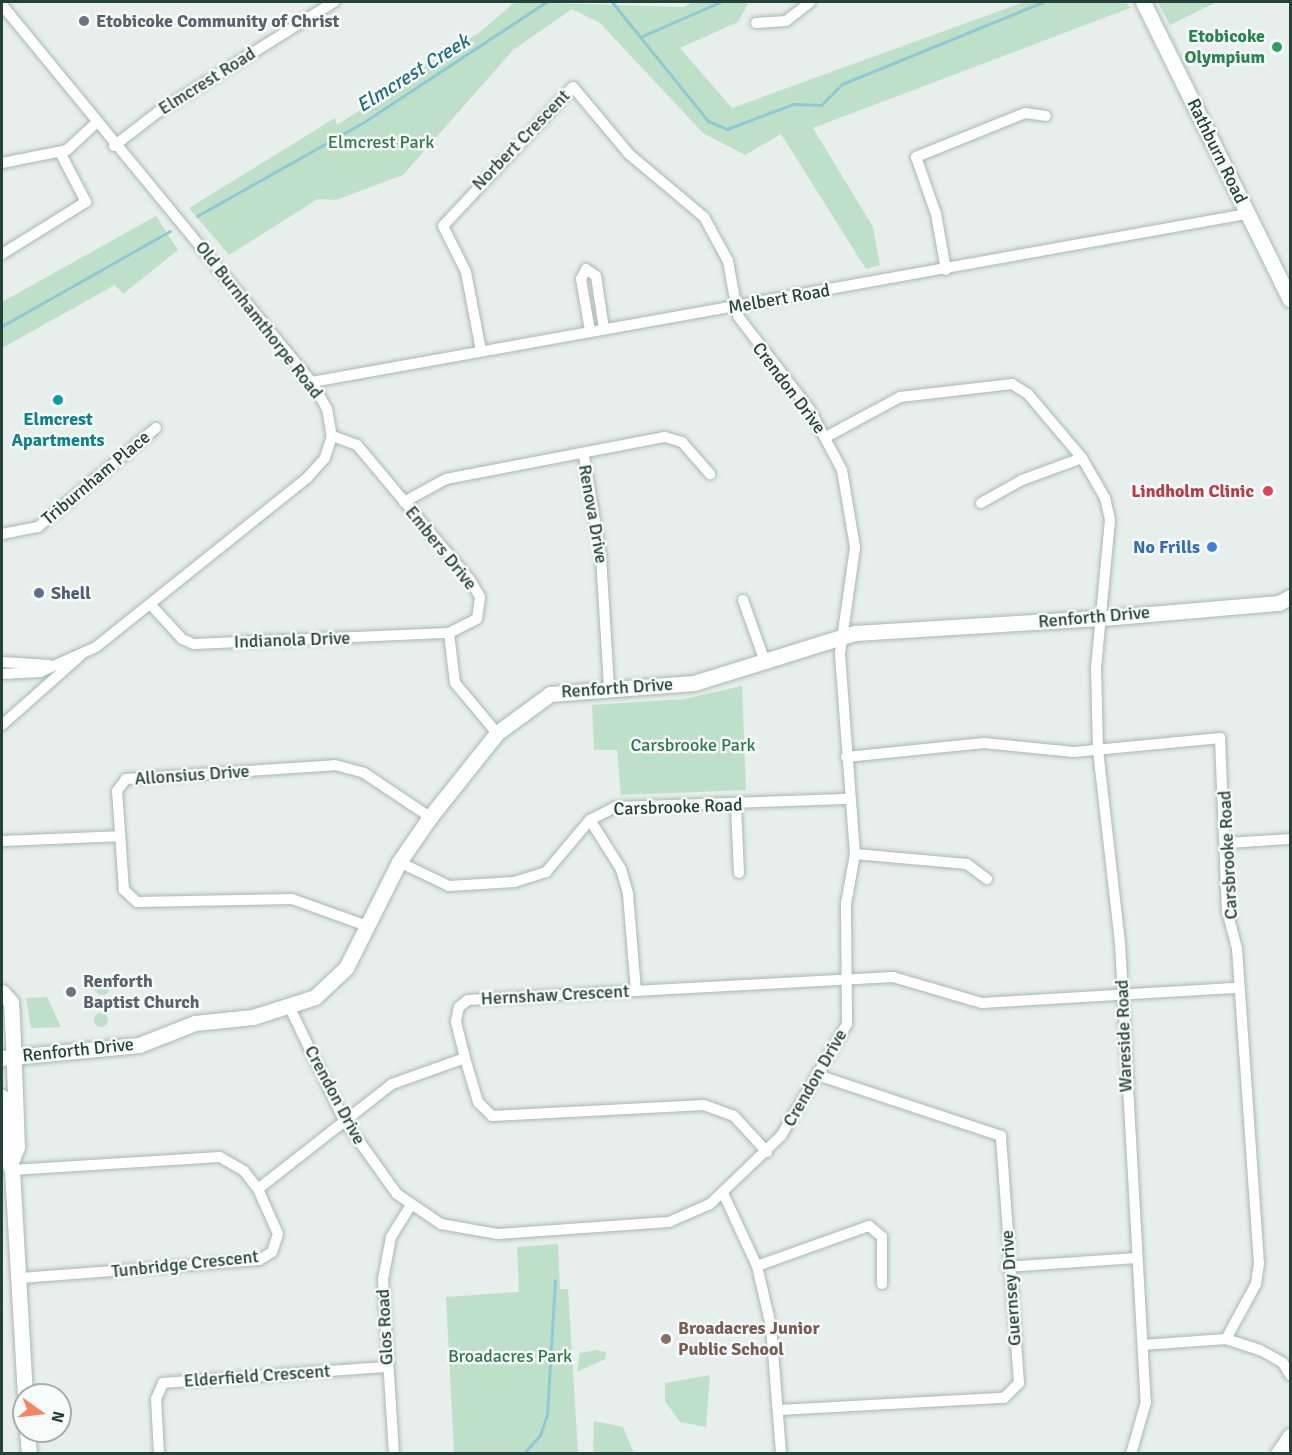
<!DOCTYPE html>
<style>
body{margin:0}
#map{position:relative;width:1292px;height:1455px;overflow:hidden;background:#e6efeb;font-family:Signika,sans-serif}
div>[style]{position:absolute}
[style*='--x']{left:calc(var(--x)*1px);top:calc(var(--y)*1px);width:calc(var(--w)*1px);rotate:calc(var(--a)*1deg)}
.green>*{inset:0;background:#bfe0c8}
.round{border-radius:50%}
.stream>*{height:3px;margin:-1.5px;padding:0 1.5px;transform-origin:1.5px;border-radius:1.5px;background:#8ec9d4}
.roads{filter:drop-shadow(0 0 2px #a8b8b2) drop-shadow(0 0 2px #a8b8b2)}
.street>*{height:10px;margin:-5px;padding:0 5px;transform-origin:5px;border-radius:5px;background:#fff}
.secondary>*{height:15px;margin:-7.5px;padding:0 7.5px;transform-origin:7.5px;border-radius:7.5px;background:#fff}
.dots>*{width:16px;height:16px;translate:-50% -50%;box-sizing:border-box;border:3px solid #f7fbf9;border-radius:50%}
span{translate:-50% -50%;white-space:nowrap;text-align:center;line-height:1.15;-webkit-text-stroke:5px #f7fbf9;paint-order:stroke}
.worship-label{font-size:18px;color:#5b616d;font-weight:700}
.left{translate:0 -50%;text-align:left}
.leisure-label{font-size:18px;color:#27864d;font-weight:700}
.right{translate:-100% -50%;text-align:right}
.street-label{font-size:18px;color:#24423a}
.park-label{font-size:18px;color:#2d7a4b}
.culture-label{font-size:18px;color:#0d838f;font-weight:700}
.health-label{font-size:18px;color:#be3a42;font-weight:700}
.shop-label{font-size:18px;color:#366cbe;font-weight:700}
.service-label{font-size:18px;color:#4e5e75;font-weight:700}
.education-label{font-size:18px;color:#785e54;font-weight:700}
.water-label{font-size:20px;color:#1c6f80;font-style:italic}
.frame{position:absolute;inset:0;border:3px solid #24423a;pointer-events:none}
.north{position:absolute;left:12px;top:1383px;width:60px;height:60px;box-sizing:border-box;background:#f7fbf9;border:2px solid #a3b1ad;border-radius:50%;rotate:104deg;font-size:16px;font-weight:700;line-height:24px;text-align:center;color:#24423a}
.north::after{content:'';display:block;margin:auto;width:21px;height:27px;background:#f4845f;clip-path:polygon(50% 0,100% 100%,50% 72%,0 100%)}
</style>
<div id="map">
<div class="green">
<div style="clip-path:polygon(515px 2px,684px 7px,693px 2px,749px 2px,738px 22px,680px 48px,732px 108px,1024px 2px,1126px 2px,1130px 8px,813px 128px,873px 227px,880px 265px,866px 269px,781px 134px,745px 155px,703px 133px,600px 23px,572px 9px,513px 50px,403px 175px,336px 200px,318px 199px,229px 255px,189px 208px,335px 118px,337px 125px,362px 109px,359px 103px,479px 33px)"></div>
<div style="clip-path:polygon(1158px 2px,1217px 2px,1170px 25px)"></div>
<div style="clip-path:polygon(156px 216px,178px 250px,123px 294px,115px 285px,2px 348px,2px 302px)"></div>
<div style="clip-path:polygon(742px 686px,746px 790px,621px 795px,617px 750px,594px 750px,592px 705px,684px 699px)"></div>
<div class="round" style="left:94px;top:979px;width:16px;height:16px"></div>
<div style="clip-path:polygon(47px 997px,61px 1027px,31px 1028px,26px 998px)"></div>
<div class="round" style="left:94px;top:1013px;width:14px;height:14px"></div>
<div style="clip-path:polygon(558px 1244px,560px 1289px,568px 1289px,578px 1453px,446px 1453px,454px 1453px,446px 1297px,519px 1292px,517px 1247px)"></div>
<div style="clip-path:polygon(596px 1350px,606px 1352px,605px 1359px,577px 1372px,580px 1353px)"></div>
<div style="clip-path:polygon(710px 1375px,706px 1427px,680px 1422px,665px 1401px,665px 1383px)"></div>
<div style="clip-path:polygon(594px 1421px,623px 1427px,634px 1453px,593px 1453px)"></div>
</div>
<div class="stream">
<div style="--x:612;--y:2;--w:153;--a:51.1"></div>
<div style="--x:708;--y:121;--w:21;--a:23"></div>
<div style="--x:727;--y:129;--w:71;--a:-20.7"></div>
<div style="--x:793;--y:104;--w:28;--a:2"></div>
<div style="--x:821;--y:105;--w:30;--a:-45"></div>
<div style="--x:842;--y:84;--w:217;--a:-22.2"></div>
<div style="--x:640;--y:37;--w:87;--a:-23.6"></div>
<div style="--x:197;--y:216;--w:192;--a:-29.4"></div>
<div style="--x:364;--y:122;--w:218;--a:-33.4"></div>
<div style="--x:2;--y:326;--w:193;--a:-29.5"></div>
<div style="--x:523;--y:1454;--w:25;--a:-48"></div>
<div style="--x:540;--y:1435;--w:21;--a:-71"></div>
<div style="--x:547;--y:1415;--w:135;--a:-86.6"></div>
</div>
<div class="roads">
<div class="street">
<div style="--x:2;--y:5;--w:488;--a:50.6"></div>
<div style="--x:312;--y:382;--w:31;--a:61"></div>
<div style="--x:327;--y:409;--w:27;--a:80"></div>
<div style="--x:332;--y:436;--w:23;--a:108"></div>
<div style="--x:325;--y:458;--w:27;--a:132"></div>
<div style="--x:307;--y:478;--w:270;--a:141.3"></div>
<div style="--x:96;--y:647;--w:61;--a:155.9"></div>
<div style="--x:40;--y:672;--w:38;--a:177"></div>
<div style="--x:756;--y:23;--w:30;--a:-4"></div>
<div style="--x:786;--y:21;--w:31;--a:-38"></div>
<div style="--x:114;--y:146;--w:56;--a:-37.7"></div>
<div style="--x:158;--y:112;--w:208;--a:-32"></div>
<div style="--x:2;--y:163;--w:66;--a:-11.3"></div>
<div style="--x:67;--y:150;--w:40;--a:-43"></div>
<div style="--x:2;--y:254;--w:99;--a:-31.8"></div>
<div style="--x:86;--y:202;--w:56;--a:-117.5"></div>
<div style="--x:946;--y:270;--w:57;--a:-100.1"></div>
<div style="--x:936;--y:214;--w:60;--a:-109.3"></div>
<div style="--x:916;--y:157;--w:118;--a:-22"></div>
<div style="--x:1025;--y:113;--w:21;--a:8"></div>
<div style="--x:590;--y:331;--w:53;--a:-99.8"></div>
<div style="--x:581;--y:279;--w:11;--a:-63"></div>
<div style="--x:586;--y:269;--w:12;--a:35"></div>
<div style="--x:596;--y:276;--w:54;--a:81.4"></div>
<div style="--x:312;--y:382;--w:950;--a:-10.19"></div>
<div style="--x:826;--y:437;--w:84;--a:-28.4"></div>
<div style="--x:900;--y:397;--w:113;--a:-6.6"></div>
<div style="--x:1012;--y:384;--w:19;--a:32"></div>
<div style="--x:1028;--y:394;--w:84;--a:49.8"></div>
<div style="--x:1082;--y:458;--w:46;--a:60.1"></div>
<div style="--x:1105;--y:498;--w:23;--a:77"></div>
<div style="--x:1110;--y:520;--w:149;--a:95.4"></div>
<div style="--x:1096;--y:668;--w:82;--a:88.6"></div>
<div style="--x:1098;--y:750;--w:194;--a:83.5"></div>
<div style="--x:1120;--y:943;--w:460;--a:86.8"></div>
<div style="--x:1146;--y:1402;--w:54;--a:106.1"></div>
<div style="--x:584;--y:456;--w:101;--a:80.4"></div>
<div style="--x:601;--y:556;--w:131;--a:86.5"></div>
<div style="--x:404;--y:502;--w:48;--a:-28.7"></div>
<div style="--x:446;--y:479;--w:223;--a:-10.9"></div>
<div style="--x:665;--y:437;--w:18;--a:16"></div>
<div style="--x:682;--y:442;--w:43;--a:48.8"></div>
<div style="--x:981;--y:503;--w:47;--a:-29.3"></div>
<div style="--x:1022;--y:480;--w:64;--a:-20.1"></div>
<div style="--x:2;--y:534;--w:37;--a:-11"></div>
<div style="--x:38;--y:527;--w:154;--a:-40"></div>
<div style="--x:743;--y:600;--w:63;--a:70.4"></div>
<div style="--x:151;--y:605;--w:46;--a:47.6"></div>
<div style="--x:182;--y:639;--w:13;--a:23"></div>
<div style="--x:194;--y:644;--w:255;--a:-2.5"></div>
<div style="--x:449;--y:633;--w:31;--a:-27"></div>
<div style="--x:477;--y:619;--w:22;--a:-82"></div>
<div style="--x:480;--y:597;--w:20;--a:-120"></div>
<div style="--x:470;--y:580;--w:176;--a:-129.9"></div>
<div style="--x:357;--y:445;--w:27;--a:-160"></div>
<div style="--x:449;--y:633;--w:50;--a:83.2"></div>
<div style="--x:455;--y:683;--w:65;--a:50"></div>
<div style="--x:2;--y:662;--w:47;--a:3.7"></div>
<div style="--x:2;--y:725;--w:104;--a:-41.5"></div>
<div style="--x:846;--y:757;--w:139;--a:-5.8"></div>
<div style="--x:984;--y:743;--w:90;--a:5.7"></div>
<div style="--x:1074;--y:752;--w:147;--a:-5.5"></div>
<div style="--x:1220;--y:738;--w:173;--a:87.7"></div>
<div style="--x:1227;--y:911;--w:39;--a:75"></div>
<div style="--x:1237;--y:949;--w:315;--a:86"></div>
<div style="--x:1259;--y:1263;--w:21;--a:98"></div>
<div style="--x:1256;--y:1284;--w:63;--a:118.6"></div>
<div style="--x:736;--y:805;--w:68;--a:87.5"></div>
<div style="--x:590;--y:820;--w:58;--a:57.7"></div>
<div style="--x:621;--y:869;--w:26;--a:74"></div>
<div style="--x:628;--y:894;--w:97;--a:85.3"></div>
<div style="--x:2;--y:841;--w:117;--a:-2.4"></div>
<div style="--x:1229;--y:843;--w:61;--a:-3.8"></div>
<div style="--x:855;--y:854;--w:112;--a:5.1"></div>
<div style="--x:967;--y:864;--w:25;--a:37"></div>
<div style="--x:399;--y:862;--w:55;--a:25.6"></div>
<div style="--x:449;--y:886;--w:65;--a:-3.5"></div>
<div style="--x:514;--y:882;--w:34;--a:-17"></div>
<div style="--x:546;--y:872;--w:68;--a:-49.8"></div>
<div style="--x:590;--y:820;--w:28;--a:-27"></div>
<div style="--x:615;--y:807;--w:232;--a:-2"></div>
<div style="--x:367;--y:926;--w:80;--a:-160.2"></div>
<div style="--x:292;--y:899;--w:155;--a:178.9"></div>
<div style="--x:137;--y:902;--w:18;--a:-137"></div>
<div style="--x:124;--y:890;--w:99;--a:-94"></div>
<div style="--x:117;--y:791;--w:15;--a:-53"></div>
<div style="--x:126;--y:779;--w:209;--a:-3.8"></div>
<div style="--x:335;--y:765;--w:30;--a:15"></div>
<div style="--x:364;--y:773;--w:79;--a:33.7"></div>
<div style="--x:290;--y:1008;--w:124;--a:64.3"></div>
<div style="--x:344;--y:1120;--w:91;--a:54.4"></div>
<div style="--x:397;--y:1194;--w:53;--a:34.3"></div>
<div style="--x:441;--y:1224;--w:58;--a:10"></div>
<div style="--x:498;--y:1234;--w:171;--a:-4"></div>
<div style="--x:669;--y:1222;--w:45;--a:-23.7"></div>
<div style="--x:710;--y:1204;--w:98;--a:-43.8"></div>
<div style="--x:781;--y:1136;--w:130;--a:-59.5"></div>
<div style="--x:847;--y:1024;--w:120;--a:-90.5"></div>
<div style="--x:846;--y:904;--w:51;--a:-79.8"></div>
<div style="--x:855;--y:854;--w:202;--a:-94.3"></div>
<div style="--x:840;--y:653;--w:107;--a:-81.9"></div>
<div style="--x:855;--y:547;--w:78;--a:-99.6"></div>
<div style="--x:842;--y:470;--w:68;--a:-118.1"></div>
<div style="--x:810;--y:410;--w:118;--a:-127.5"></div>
<div style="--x:738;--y:316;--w:56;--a:-100.3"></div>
<div style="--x:728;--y:261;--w:50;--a:-118.6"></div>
<div style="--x:704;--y:217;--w:98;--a:-140"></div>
<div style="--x:629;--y:154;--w:87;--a:-129.9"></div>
<div style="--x:573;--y:87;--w:190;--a:133.1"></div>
<div style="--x:443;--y:226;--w:51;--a:63.4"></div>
<div style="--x:466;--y:272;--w:80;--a:79.2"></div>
<div style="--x:767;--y:1152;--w:49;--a:-132.5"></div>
<div style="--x:734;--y:1116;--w:32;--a:-160"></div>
<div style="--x:704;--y:1105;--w:212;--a:177"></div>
<div style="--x:492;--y:1116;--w:20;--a:-135"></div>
<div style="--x:478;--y:1102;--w:46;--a:-106.5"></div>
<div style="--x:465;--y:1058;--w:38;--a:-104"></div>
<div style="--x:456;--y:1021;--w:14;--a:-78"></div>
<div style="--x:459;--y:1007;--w:11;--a:-38"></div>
<div style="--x:468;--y:1000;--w:426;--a:-3.1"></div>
<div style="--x:893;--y:977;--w:93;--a:16.3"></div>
<div style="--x:982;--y:1003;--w:256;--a:-3.4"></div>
<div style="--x:12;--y:1170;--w:208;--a:-3.6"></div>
<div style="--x:220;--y:1157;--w:28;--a:30"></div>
<div style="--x:244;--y:1171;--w:23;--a:52"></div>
<div style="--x:258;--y:1189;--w:49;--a:66"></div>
<div style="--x:278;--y:1234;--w:19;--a:108"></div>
<div style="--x:272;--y:1252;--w:15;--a:148"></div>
<div style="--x:259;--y:1260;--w:241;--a:175.7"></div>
<div style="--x:258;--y:1189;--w:170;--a:-38.1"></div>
<div style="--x:392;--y:1084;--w:77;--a:-19.6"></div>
<div style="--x:724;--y:1195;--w:78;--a:65.1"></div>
<div style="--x:757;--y:1266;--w:62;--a:76.9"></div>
<div style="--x:771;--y:1326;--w:128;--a:85.5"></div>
<div style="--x:757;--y:1266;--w:119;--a:-19.7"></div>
<div style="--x:869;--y:1226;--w:17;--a:40"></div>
<div style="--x:882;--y:1237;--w:47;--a:90"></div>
<div style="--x:1007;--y:1267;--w:128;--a:-4"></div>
<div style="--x:1143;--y:1345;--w:83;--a:-4.1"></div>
<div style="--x:1226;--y:1339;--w:36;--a:18"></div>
<div style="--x:1260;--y:1350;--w:26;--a:29"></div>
<div style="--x:1283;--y:1363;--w:14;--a:60"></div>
<div style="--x:779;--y:1410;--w:225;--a:-3.1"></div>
<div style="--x:1004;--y:1398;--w:21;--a:-45"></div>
<div style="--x:1019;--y:1383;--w:248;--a:-94.2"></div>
<div style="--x:1001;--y:1136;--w:190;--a:-161.6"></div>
<div style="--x:159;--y:1454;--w:55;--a:-93.1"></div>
<div style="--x:156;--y:1399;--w:17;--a:-66"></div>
<div style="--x:163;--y:1383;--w:225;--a:-4.1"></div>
<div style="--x:394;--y:1454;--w:174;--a:-93.6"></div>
<div style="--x:383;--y:1280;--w:44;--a:-79.5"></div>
<div style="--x:391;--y:1237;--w:36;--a:-58"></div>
</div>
<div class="secondary">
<div style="--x:1143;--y:2;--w:332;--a:63.7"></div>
<div style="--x:2;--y:992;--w:13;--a:48"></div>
<div style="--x:11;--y:1002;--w:38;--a:87"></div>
<div style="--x:13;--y:1040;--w:107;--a:87.9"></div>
<div style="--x:17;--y:1147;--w:16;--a:112"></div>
<div style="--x:2;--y:1058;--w:138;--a:-5.4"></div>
<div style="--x:139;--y:1045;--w:60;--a:-21.4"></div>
<div style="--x:195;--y:1023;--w:58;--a:-5.9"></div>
<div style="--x:253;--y:1017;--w:65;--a:-17.9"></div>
<div style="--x:315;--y:997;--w:42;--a:-43.1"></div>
<div style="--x:346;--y:968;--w:119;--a:-63.4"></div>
<div style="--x:399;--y:862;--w:55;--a:-55.4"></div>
<div style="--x:430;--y:817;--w:107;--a:-51.4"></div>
<div style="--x:497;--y:733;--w:66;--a:-36.3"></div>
<div style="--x:550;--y:694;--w:144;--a:-4.4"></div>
<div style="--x:694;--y:683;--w:169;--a:-17.3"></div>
<div style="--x:855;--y:633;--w:248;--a:-3.5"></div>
<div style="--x:1103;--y:618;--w:177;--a:-4.9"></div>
<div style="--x:1279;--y:603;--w:13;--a:-29"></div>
<div style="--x:2;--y:1097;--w:51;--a:87.8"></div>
<div style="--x:4;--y:1148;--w:23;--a:70"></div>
<div style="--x:12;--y:1170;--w:225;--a:86.7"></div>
<div style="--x:27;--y:1431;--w:23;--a:85"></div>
<div style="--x:1278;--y:1454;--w:22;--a:-56"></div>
</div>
</div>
<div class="dots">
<div style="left:84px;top:21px;background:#6b7280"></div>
<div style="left:1277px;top:47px;background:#2e9e5b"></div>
<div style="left:58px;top:400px;background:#0f9aa8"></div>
<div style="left:1268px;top:491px;background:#e0444e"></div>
<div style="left:1212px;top:547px;background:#3f7fe0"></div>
<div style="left:39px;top:593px;background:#5c6f8a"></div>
<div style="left:71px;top:992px;background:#6b7280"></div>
<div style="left:666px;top:1339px;background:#8d6e63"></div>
</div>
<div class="worship-label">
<span class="left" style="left:96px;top:21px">Etobicoke Community of Christ</span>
<span class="left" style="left:83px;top:992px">Renforth<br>Baptist Church</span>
</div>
<div class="leisure-label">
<span class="right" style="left:1265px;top:47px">Etobicoke<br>Olympium</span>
</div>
<div class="street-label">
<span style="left:207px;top:81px;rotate:-32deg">Elmcrest Road</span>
<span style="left:521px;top:140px;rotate:-46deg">Norbert Crescent</span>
<span style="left:1217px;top:151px;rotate:64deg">Rathburn Road</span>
<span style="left:779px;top:299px;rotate:-10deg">Melbert Road</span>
<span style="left:259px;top:320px;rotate:52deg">Old Burnhamthorpe Road</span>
<span style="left:789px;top:388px;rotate:53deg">Crendon Drive</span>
<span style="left:96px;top:478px;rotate:-40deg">Triburnham Place</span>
<span style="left:593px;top:514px;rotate:80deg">Renova Drive</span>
<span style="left:441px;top:548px;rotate:51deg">Embers Drive</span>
<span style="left:1094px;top:617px;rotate:-5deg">Renforth Drive</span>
<span style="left:292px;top:640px;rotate:-2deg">Indianola Drive</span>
<span style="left:617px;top:688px;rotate:-4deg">Renforth Drive</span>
<span style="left:192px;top:775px;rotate:-4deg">Allonsius Drive</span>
<span style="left:678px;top:807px;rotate:-2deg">Carsbrooke Road</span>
<span style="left:1228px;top:855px;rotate:-93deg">Carsbrooke Road</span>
<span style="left:555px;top:995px;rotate:-3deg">Hernshaw Crescent</span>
<span style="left:1124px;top:1036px;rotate:-92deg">Wareside Road</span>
<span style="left:78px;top:1050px;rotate:-6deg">Renforth Drive</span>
<span style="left:815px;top:1078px;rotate:-60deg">Crendon Drive</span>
<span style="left:335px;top:1095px;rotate:62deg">Crendon Drive</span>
<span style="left:185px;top:1264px;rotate:-6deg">Tunbridge Crescent</span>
<span style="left:1011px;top:1288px;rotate:-94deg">Guernsey Drive</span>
<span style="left:385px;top:1327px;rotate:-93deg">Glos Road</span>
<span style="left:257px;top:1376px;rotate:-4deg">Elderfield Crescent</span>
</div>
<div class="park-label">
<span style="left:381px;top:142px">Elmcrest Park</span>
<span style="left:693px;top:745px">Carsbrooke Park</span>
<span style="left:510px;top:1356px">Broadacres Park</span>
</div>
<div class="culture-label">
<span style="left:58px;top:430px">Elmcrest<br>Apartments</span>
</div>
<div class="health-label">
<span class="right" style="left:1254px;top:491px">Lindholm Clinic</span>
</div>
<div class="shop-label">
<span class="right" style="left:1200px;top:547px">No Frills</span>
</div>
<div class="service-label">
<span class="left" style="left:51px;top:593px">Shell</span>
</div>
<div class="education-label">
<span class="left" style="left:678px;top:1339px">Broadacres Junior<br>Public School</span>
</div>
<div class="water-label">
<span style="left:413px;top:73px;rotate:-32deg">Elmcrest Creek</span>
</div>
<div class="frame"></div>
<div class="north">N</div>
</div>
